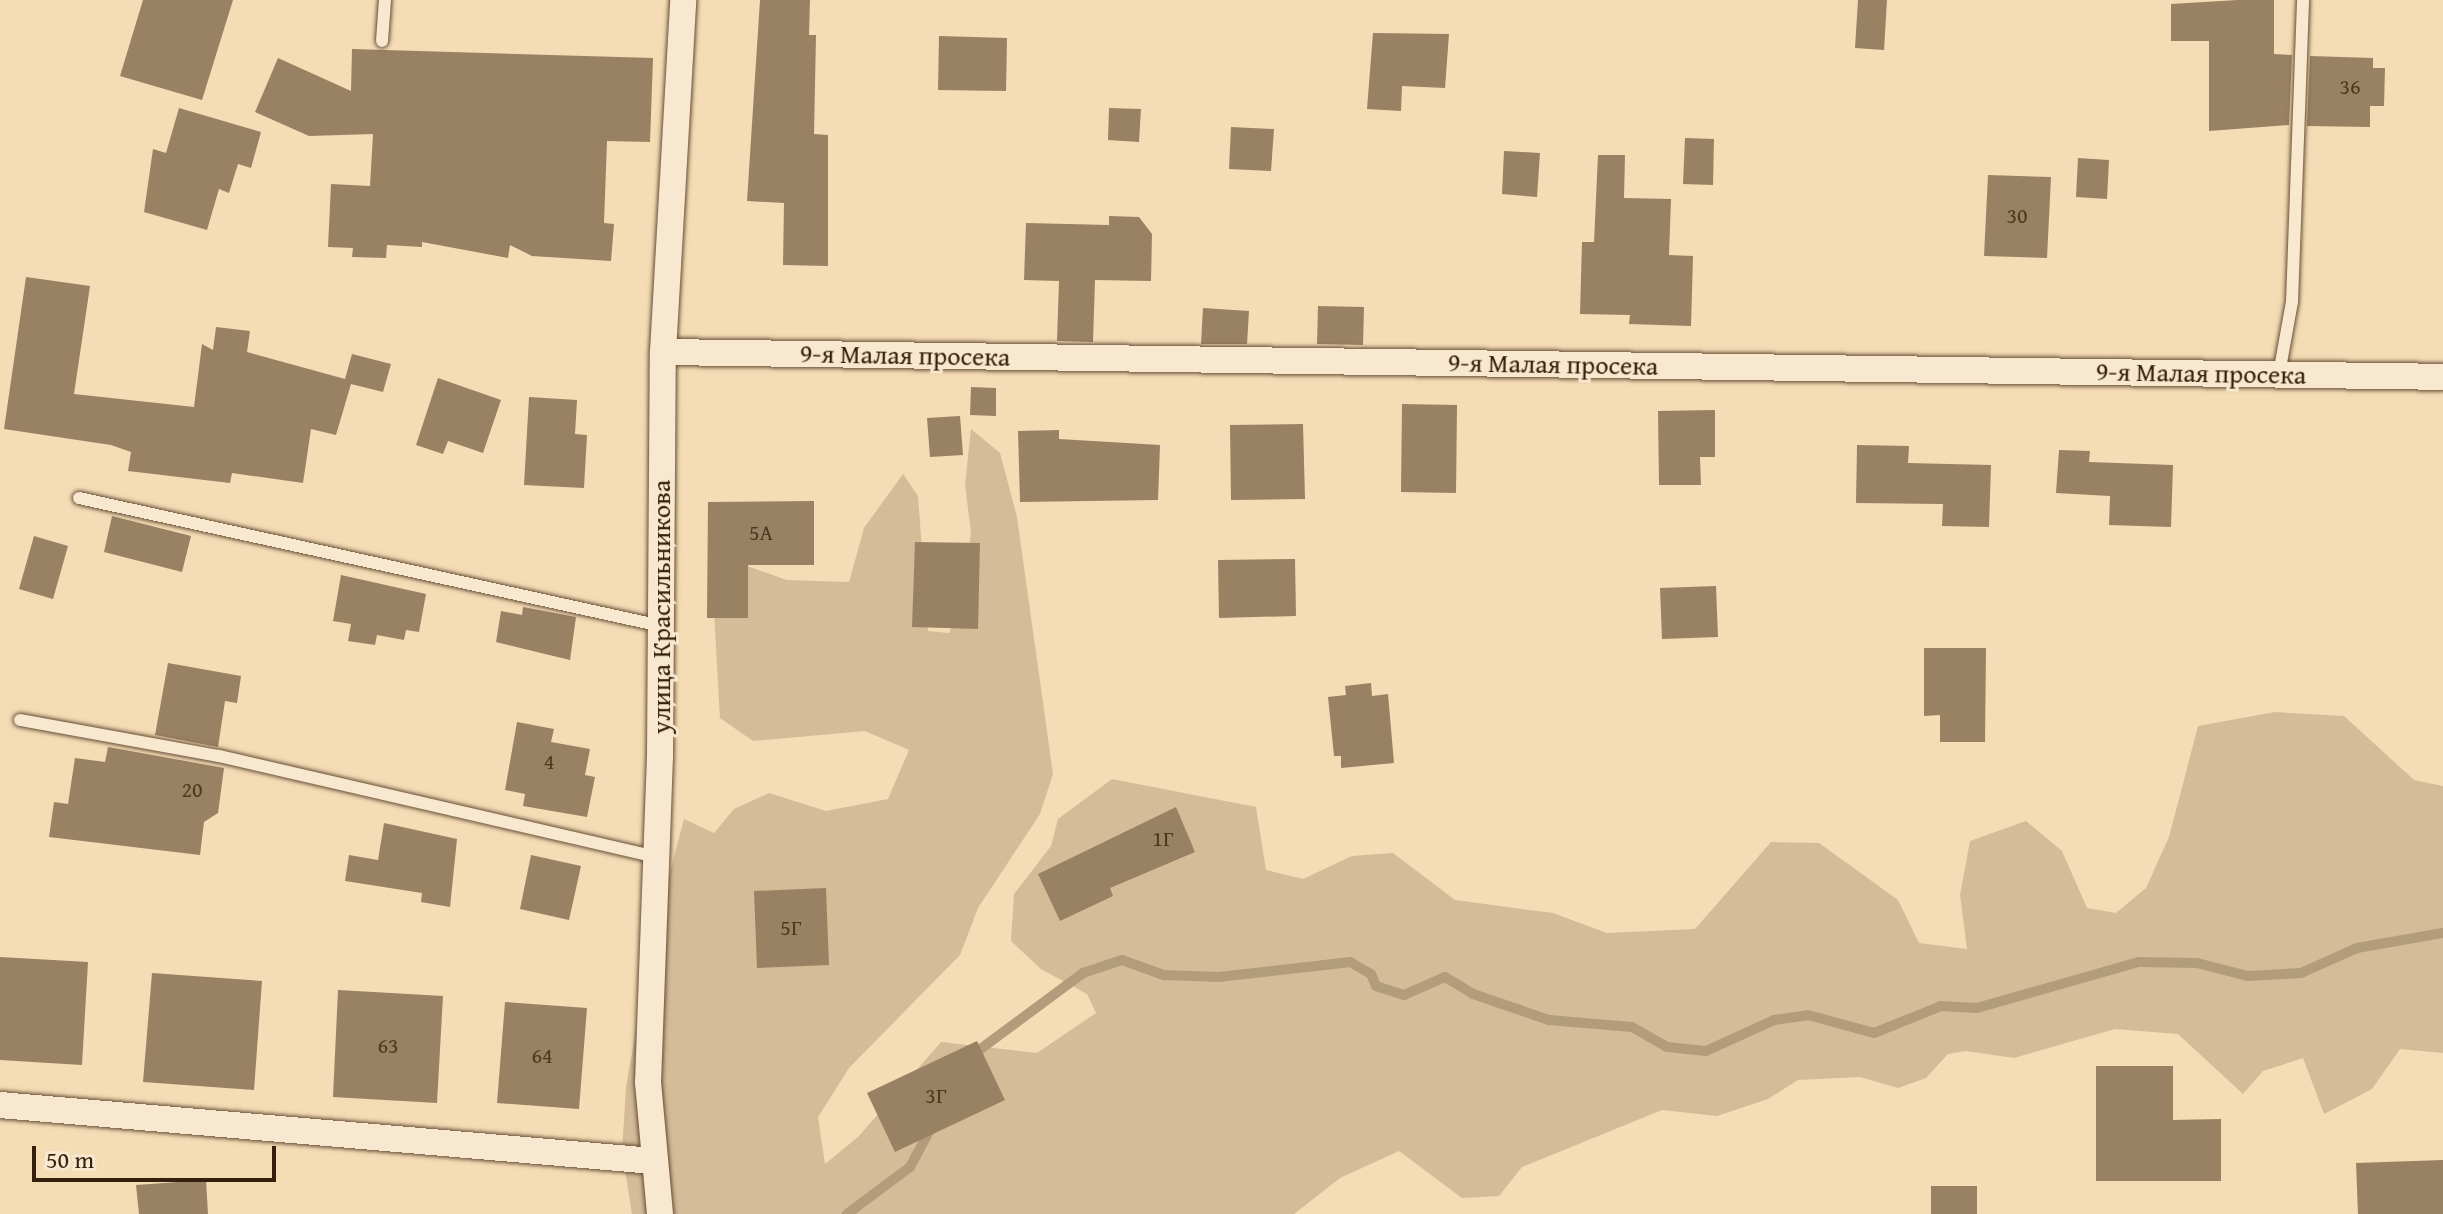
<!DOCTYPE html>
<meta charset="utf-8">
<style>
body{margin:0}
#map{position:relative;width:2443px;height:1214px;overflow:hidden;background:#f4dcb5;font-family:"Gentium Book Plus",serif}
div>[style]{position:absolute}
[style*='--x']{left:calc(var(--x)*1px);top:calc(var(--y)*1px);width:calc(var(--w)*1px);rotate:calc(var(--a)*1deg)}
.green>*{inset:0;background:#d4bc98}
.stream>*{height:10px;margin:-5px;padding:0 5px;transform-origin:5px;border-radius:5px;background:#b39c7c}
.building>*{inset:0;background:#998164}
.roads{filter:drop-shadow(0 0 2px #664e36) drop-shadow(0 0 2px #664e36)}
.service>*{height:12px;margin:-6px;padding:0 6px;transform-origin:6px;border-radius:6px;background:#f8e8cf}
.minor>*{height:26px;margin:-13px;padding:0 13px;transform-origin:13px;border-radius:13px;background:#f8e8cf}
span{translate:-50% -50%;white-space:nowrap;text-align:center;line-height:1.15;-webkit-text-stroke:6px #f8e8cf;paint-order:stroke}
.number-label{font-size:22px;color:#4f3822}
.number-label span{-webkit-text-stroke-width:0}
.street-label{font-size:26px;color:#361f0c}
.scale{position:absolute;left:32px;top:1146px;width:244px;height:36px;box-sizing:border-box;border:4px solid #361f0c;border-top:0;padding-left:10px;font-size:24px;line-height:28px;white-space:nowrap;color:#361f0c;-webkit-text-stroke:6px #f8e8cf;paint-order:stroke}
</style>
<div id="map">
<div class="green">
<div style="clip-path:polygon(971px 429px,1000px 453px,1017px 517px,1053px 774px,1040px 814px,978px 908px,960px 955px,849px 1068px,818px 1117px,825px 1164px,858px 1137px,941px 1042px,1037px 1053px,1096px 1013px,1087px 994px,1041px 969px,1011px 941px,1014px 894px,1051px 846px,1058px 819px,1112px 779px,1256px 807px,1266px 870px,1303px 879px,1352px 856px,1393px 853px,1455px 900px,1553px 913px,1607px 933px,1695px 929px,1771px 842px,1819px 843px,1898px 900px,1919px 943px,1967px 949px,1960px 895px,1970px 841px,2026px 821px,2062px 851px,2087px 908px,2116px 913px,2146px 888px,2169px 837px,2198px 726px,2275px 712px,2344px 716px,2414px 780px,2443px 786px,2443px 1053px,2400px 1049px,2372px 1089px,2324px 1114px,2303px 1058px,2263px 1071px,2243px 1094px,2178px 1034px,2115px 1029px,2014px 1058px,1966px 1051px,1948px 1054px,1926px 1078px,1898px 1088px,1860px 1077px,1798px 1080px,1768px 1099px,1717px 1116px,1662px 1110px,1522px 1167px,1499px 1196px,1462px 1198px,1399px 1151px,1340px 1178px,1294px 1214px,632px 1214px,622px 1151px,626px 1087px,652px 940px,684px 819px,714px 833px,734px 809px,769px 793px,826px 811px,888px 799px,909px 750px,865px 731px,753px 741px,720px 718px,714px 612px,747px 566px,787px 580px,849px 582px,864px 528px,903px 474px,918px 496px,928px 631px,949px 633px,963px 597px,971px 532px,965px 485px)"></div>
</div>
<div class="stream">
<div style="--x:971;--y:1056;--w:139;--a:-36.5"></div>
<div style="--x:1083;--y:973;--w:41;--a:-18.4"></div>
<div style="--x:1122;--y:960;--w:45;--a:19.7"></div>
<div style="--x:1164;--y:975;--w:55;--a:2.1"></div>
<div style="--x:1219;--y:977;--w:132;--a:-6.5"></div>
<div style="--x:1350;--y:962;--w:24;--a:30"></div>
<div style="--x:1371;--y:974;--w:13;--a:67"></div>
<div style="--x:1376;--y:986;--w:29;--a:18"></div>
<div style="--x:1404;--y:995;--w:45;--a:-23.7"></div>
<div style="--x:1445;--y:977;--w:33;--a:31"></div>
<div style="--x:1473;--y:994;--w:80;--a:18.9"></div>
<div style="--x:1549;--y:1020;--w:83;--a:4.8"></div>
<div style="--x:1632;--y:1027;--w:40;--a:29.7"></div>
<div style="--x:1667;--y:1047;--w:39;--a:6"></div>
<div style="--x:1706;--y:1051;--w:75;--a:-24.5"></div>
<div style="--x:1774;--y:1020;--w:34;--a:-8"></div>
<div style="--x:1808;--y:1015;--w:68;--a:15.3"></div>
<div style="--x:1874;--y:1033;--w:72;--a:-21.9"></div>
<div style="--x:1941;--y:1006;--w:36;--a:3"></div>
<div style="--x:1977;--y:1008;--w:168;--a:-15.9"></div>
<div style="--x:2139;--y:962;--w:58;--a:1"></div>
<div style="--x:2197;--y:963;--w:53;--a:14.3"></div>
<div style="--x:2248;--y:976;--w:53;--a:-3.2"></div>
<div style="--x:2301;--y:973;--w:61;--a:-24.1"></div>
<div style="--x:2357;--y:948;--w:87;--a:-9.9"></div>
<div style="--x:847;--y:1214;--w:79;--a:-36.7"></div>
<div style="--x:910;--y:1167;--w:47;--a:-61.8"></div>
</div>
<div class="building">
<div style="clip-path:polygon(143px 0,233px 0,202px 100px,120px 76px)"></div>
<div style="clip-path:polygon(760px 0,810px 0,809px 35px,816px 35px,814px 134px,828px 135px,828px 266px,783px 265px,784px 203px,747px 201px)"></div>
<div style="clip-path:polygon(1858px 0,1887px 0,1884px 50px,1855px 48px)"></div>
<div style="clip-path:polygon(2238px 0,2274px 0,2274px 54px,2292px 55px,2289px 125px,2209px 131px,2209px 41px,2171px 41px,2171px 4px)"></div>
<div style="clip-path:polygon(1373px 33px,1449px 34px,1445px 88px,1402px 86px,1401px 111px,1367px 109px)"></div>
<div style="clip-path:polygon(939px 36px,1007px 38px,1006px 91px,938px 90px)"></div>
<div style="clip-path:polygon(352px 49px,653px 58px,650px 142px,607px 141px,604px 223px,614px 224px,611px 261px,532px 256px,510px 245px,508px 258px,422px 242px,422px 247px,387px 245px,386px 258px,352px 257px,353px 248px,328px 247px,331px 184px,370px 186px,373px 134px,309px 136px,255px 112px,278px 58px,351px 91px)"></div>
<div style="clip-path:polygon(2310px 56px,2373px 58px,2373px 68px,2385px 68px,2384px 106px,2370px 106px,2370px 127px,2307px 126px)"></div>
<div style="clip-path:polygon(179px 108px,261px 132px,251px 168px,238px 164px,229px 193px,219px 189px,207px 230px,144px 212px,153px 149px,166px 153px)"></div>
<div style="clip-path:polygon(1109px 108px,1141px 109px,1139px 142px,1108px 140px)"></div>
<div style="clip-path:polygon(1231px 127px,1274px 129px,1271px 171px,1229px 169px)"></div>
<div style="clip-path:polygon(1685px 138px,1714px 139px,1713px 185px,1683px 184px)"></div>
<div style="clip-path:polygon(1504px 151px,1540px 153px,1537px 197px,1502px 194px)"></div>
<div style="clip-path:polygon(1598px 155px,1625px 155px,1624px 198px,1671px 199px,1669px 255px,1693px 256px,1691px 326px,1629px 324px,1630px 315px,1580px 314px,1582px 242px,1594px 242px)"></div>
<div style="clip-path:polygon(2078px 158px,2109px 160px,2107px 199px,2076px 197px)"></div>
<div style="clip-path:polygon(1988px 175px,2051px 177px,2047px 258px,1984px 256px)"></div>
<div style="clip-path:polygon(1109px 216px,1139px 217px,1152px 234px,1151px 281px,1095px 280px,1093px 342px,1057px 341px,1059px 281px,1024px 280px,1026px 223px,1109px 225px)"></div>
<div style="clip-path:polygon(26px 277px,90px 286px,74px 394px,194px 407px,202px 344px,213px 350px,216px 327px,250px 331px,247px 352px,345px 379px,352px 354px,391px 364px,383px 392px,351px 384px,336px 435px,311px 429px,303px 483px,232px 473px,230px 483px,128px 471px,131px 452px,111px 445px,4px 429px)"></div>
<div style="clip-path:polygon(1318px 306px,1364px 307px,1363px 345px,1317px 344px)"></div>
<div style="clip-path:polygon(1203px 308px,1249px 311px,1247px 344px,1201px 344px)"></div>
<div style="clip-path:polygon(438px 378px,501px 400px,483px 453px,448px 441px,443px 454px,416px 445px)"></div>
<div style="clip-path:polygon(971px 387px,996px 388px,996px 416px,970px 415px)"></div>
<div style="clip-path:polygon(529px 397px,577px 400px,575px 434px,587px 435px,584px 488px,524px 485px)"></div>
<div style="clip-path:polygon(1402px 404px,1457px 405px,1456px 493px,1401px 492px)"></div>
<div style="clip-path:polygon(1715px 410px,1715px 457px,1700px 457px,1701px 485px,1659px 485px,1658px 411px)"></div>
<div style="clip-path:polygon(960px 416px,963px 455px,930px 457px,927px 418px)"></div>
<div style="clip-path:polygon(1303px 424px,1305px 499px,1231px 500px,1230px 425px)"></div>
<div style="clip-path:polygon(1059px 430px,1059px 439px,1160px 445px,1158px 500px,1020px 502px,1018px 431px)"></div>
<div style="clip-path:polygon(1857px 445px,1909px 446px,1908px 463px,1991px 465px,1989px 527px,1942px 526px,1943px 504px,1856px 503px)"></div>
<div style="clip-path:polygon(2059px 450px,2090px 451px,2089px 462px,2173px 465px,2171px 527px,2109px 525px,2110px 496px,2056px 493px)"></div>
<div style="clip-path:polygon(814px 501px,814px 565px,748px 565px,748px 618px,707px 618px,708px 502px)"></div>
<div style="clip-path:polygon(112px 516px,191px 536px,182px 572px,104px 552px)"></div>
<div style="clip-path:polygon(34px 536px,68px 546px,53px 599px,19px 589px)"></div>
<div style="clip-path:polygon(915px 542px,980px 543px,978px 629px,912px 627px)"></div>
<div style="clip-path:polygon(1295px 559px,1296px 616px,1219px 618px,1218px 560px)"></div>
<div style="clip-path:polygon(341px 575px,426px 594px,419px 632px,406px 630px,404px 640px,377px 635px,375px 645px,348px 641px,351px 624px,333px 621px)"></div>
<div style="clip-path:polygon(1716px 586px,1718px 637px,1662px 639px,1660px 588px)"></div>
<div style="clip-path:polygon(523px 607px,576px 617px,570px 660px,496px 642px,501px 611px,522px 615px)"></div>
<div style="clip-path:polygon(1924px 648px,1986px 648px,1985px 742px,1940px 742px,1940px 715px,1924px 716px)"></div>
<div style="clip-path:polygon(168px 663px,241px 676px,237px 703px,225px 701px,218px 747px,155px 735px)"></div>
<div style="clip-path:polygon(1371px 683px,1372px 696px,1388px 694px,1394px 763px,1341px 768px,1341px 756px,1334px 756px,1328px 697px,1346px 695px,1345px 686px)"></div>
<div style="clip-path:polygon(517px 722px,554px 729px,551px 742px,590px 749px,585px 775px,595px 777px,587px 817px,523px 806px,525px 794px,505px 790px)"></div>
<div style="clip-path:polygon(108px 747px,224px 768px,218px 813px,204px 822px,200px 855px,49px 837px,54px 802px,68px 804px,75px 758px,105px 762px)"></div>
<div style="clip-path:polygon(1176px 807px,1195px 852px,1110px 888px,1113px 896px,1060px 921px,1038px 874px)"></div>
<div style="clip-path:polygon(384px 823px,457px 839px,450px 907px,421px 902px,422px 893px,345px 881px,349px 855px,378px 860px)"></div>
<div style="clip-path:polygon(531px 855px,581px 866px,569px 920px,520px 909px)"></div>
<div style="clip-path:polygon(826px 888px,829px 965px,757px 968px,754px 891px)"></div>
<div style="clip-path:polygon(0 957px,88px 962px,82px 1065px,0 1060px)"></div>
<div style="clip-path:polygon(152px 973px,262px 981px,254px 1090px,143px 1082px)"></div>
<div style="clip-path:polygon(338px 990px,443px 996px,437px 1103px,333px 1097px)"></div>
<div style="clip-path:polygon(505px 1002px,587px 1008px,579px 1109px,497px 1103px)"></div>
<div style="clip-path:polygon(977px 1041px,1005px 1100px,895px 1152px,867px 1093px)"></div>
<div style="clip-path:polygon(2096px 1066px,2173px 1066px,2173px 1120px,2221px 1119px,2221px 1181px,2096px 1181px)"></div>
<div style="clip-path:polygon(2443px 1160px,2443px 1214px,2358px 1214px,2356px 1163px)"></div>
<div style="clip-path:polygon(206px 1180px,208px 1214px,139px 1214px,136px 1185px)"></div>
<div style="clip-path:polygon(1931px 1186px,1977px 1186px,1977px 1214px,1931px 1214px)"></div>
</div>
<div class="roads">
<div class="service">
<div style="--x:382;--y:41;--w:41;--a:-85.8"></div>
<div style="--x:2279;--y:374;--w:73;--a:-79.8"></div>
<div style="--x:2292;--y:302;--w:302;--a:-87.9"></div>
<div style="--x:79;--y:498;--w:596;--a:12.4"></div>
<div style="--x:20;--y:720;--w:202;--a:10.3"></div>
<div style="--x:219;--y:756;--w:448;--a:13"></div>
</div>
<div class="minor">
<div style="--x:663;--y:352;--w:1780;--a:0.8"></div>
<div style="--x:0;--y:1105;--w:655;--a:4.9"></div>
<div style="--x:660;--y:1214;--w:132;--a:-95.2"></div>
<div style="--x:648;--y:1083;--w:327;--a:-87.9"></div>
<div style="--x:660;--y:756;--w:404;--a:-89.6"></div>
<div style="--x:663;--y:352;--w:353;--a:-86.7"></div>
</div>
</div>
<div class="number-label">
<span style="left:2350px;top:87px">36</span>
<span style="left:2017px;top:216px">30</span>
<span style="left:761px;top:533px">5А</span>
<span style="left:549px;top:762px">4</span>
<span style="left:192px;top:790px">20</span>
<span style="left:1163px;top:839px">1Г</span>
<span style="left:791px;top:928px">5Г</span>
<span style="left:388px;top:1046px">63</span>
<span style="left:542px;top:1056px">64</span>
<span style="left:936px;top:1096px">3Г</span>
</div>
<div class="street-label">
<span style="left:905px;top:355px;rotate:1deg">9-я Малая просека</span>
<span style="left:1553px;top:364px;rotate:1deg">9-я Малая просека</span>
<span style="left:2201px;top:373px;rotate:1deg">9-я Малая просека</span>
<span style="left:661px;top:607px;rotate:-90deg">улица Красильникова</span>
</div>
<div class="scale">50 m</div>
</div>
